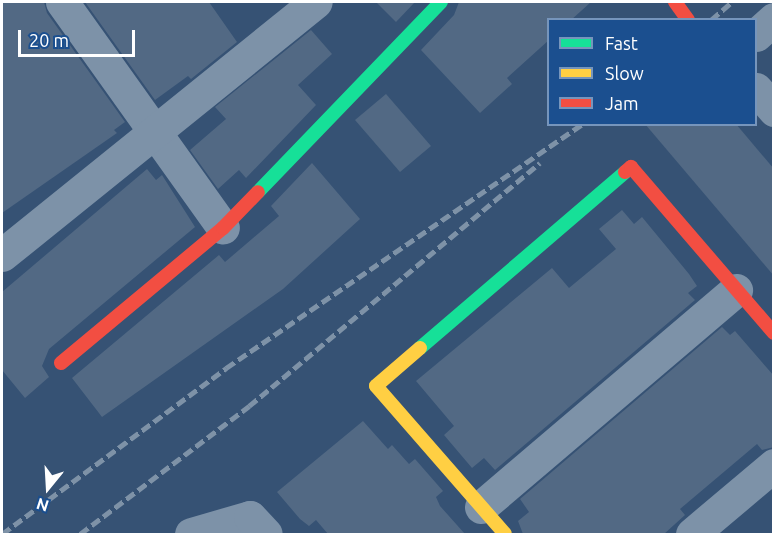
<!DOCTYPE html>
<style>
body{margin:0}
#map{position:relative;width:775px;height:536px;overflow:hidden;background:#365274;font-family:Ubuntu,sans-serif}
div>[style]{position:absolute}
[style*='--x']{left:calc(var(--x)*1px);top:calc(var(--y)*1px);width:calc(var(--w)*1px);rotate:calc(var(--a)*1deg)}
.building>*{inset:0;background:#526984}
.street>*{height:33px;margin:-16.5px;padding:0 16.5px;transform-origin:16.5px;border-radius:16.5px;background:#7d92a8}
.fast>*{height:14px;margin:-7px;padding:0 7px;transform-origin:7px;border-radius:7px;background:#16e098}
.slow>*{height:14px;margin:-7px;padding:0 7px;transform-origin:7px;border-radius:7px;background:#ffcf43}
.jam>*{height:14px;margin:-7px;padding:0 7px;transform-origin:7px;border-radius:7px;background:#f24e42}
.rail>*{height:4.5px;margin-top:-2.25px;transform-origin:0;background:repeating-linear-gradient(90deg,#7e92a7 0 10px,transparent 0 14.5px)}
span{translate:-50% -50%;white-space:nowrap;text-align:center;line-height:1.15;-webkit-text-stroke:6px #1b4f8f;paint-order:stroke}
.frame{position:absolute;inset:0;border:3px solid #fff;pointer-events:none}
.legend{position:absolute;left:547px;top:18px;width:210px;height:108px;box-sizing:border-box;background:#1b4f8f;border:2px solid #7695bc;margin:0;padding:8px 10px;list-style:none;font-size:18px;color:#fff}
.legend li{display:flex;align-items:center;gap:12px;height:30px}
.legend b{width:30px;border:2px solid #7695bc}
.north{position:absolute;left:18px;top:458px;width:60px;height:60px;-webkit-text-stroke:4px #1b4f8f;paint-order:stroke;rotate:198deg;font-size:16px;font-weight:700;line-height:24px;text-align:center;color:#fff}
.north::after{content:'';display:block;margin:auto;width:21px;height:27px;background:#fff;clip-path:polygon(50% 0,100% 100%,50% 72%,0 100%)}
.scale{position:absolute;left:18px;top:30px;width:117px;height:27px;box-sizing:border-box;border:3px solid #fff;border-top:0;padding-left:8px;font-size:18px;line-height:21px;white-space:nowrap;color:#fff;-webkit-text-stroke:4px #1b4f8f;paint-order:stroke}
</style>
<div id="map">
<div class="building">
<div style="clip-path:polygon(2px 2px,44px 2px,47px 13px,125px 122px,114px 130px,117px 133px,2px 213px)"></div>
<div style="clip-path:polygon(85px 2px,209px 2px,237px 42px,191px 79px,188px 76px,155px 100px)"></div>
<div style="clip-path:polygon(376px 2px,415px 2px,396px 22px)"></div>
<div style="clip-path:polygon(459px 2px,591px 2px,571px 20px,549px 20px,549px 40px,507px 78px,512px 84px,480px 113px,421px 50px,454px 15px)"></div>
<div style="clip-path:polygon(311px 30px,332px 54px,298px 85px,316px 105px,246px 178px,239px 170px,218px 189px,190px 150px,226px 119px,215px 107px)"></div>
<div style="clip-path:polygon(386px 94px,431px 146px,400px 172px,355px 120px)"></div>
<div style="clip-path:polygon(645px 124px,736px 124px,774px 169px,774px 276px)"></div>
<div style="clip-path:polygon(312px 163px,360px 219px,283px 289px,102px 417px,72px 378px,219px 255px,225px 262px,279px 216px,271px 206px)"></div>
<div style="clip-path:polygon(147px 169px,156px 180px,162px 175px,195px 227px,49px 349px,42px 366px,49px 377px,25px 398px,2px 370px,2px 292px)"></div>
<div style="clip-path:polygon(622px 210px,634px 224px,642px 217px,689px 274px,697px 286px,688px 293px,695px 300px,495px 470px,484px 458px,472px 468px,444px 435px,454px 426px,416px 381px,552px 268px,569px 288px,616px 249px,599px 229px)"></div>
<div style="clip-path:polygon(722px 327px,730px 335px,735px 331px,774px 376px,774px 447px,762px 450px,757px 444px,680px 509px,685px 515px,664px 534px,523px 534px,518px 521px,529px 512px,520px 499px)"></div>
<div style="clip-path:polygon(363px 421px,388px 449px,392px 445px,409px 464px,415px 459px,443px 491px,436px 497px,440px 506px,465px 534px,328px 534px,316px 520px,309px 526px,300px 519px,277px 492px)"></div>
</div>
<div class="street">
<div style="--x:62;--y:2;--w:277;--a:54.5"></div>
<div style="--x:756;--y:35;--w:24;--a:-42"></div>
<div style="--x:756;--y:89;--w:28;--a:49"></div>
<div style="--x:2;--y:255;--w:403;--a:-38.9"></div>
<div style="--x:481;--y:507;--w:335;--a:-40.4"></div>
<div style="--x:191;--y:534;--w:61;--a:-16.1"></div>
<div style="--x:250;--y:517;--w:23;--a:47"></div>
<div style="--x:692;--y:534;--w:107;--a:-40.1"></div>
</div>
<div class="fast">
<div style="--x:258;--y:192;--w:264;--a:-46.1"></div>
<div style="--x:420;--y:348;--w:270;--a:-40.6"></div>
</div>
<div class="slow">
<div style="--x:420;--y:348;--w:58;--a:139.2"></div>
<div style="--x:376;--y:386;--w:196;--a:48.9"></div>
</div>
<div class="jam">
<div style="--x:675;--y:2;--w:22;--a:54"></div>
<div style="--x:625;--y:172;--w:8;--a:-40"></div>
<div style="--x:631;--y:167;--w:219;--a:49.3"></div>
<div style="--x:61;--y:363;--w:211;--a:-39.8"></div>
<div style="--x:223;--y:228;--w:50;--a:-45.8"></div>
</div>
<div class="rail">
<div style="--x:711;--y:20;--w:28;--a:-41"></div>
<div style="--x:2;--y:534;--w:279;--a:-36.5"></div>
<div style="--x:226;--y:368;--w:432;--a:-34.4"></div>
<div style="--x:80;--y:534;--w:212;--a:-37.1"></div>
<div style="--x:249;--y:406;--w:379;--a:-39.9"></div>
</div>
<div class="frame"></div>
<ul class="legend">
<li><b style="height:8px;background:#16e098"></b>Fast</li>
<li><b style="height:8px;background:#ffcf43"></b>Slow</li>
<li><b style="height:8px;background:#f24e42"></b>Jam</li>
</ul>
<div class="north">N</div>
<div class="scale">20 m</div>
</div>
